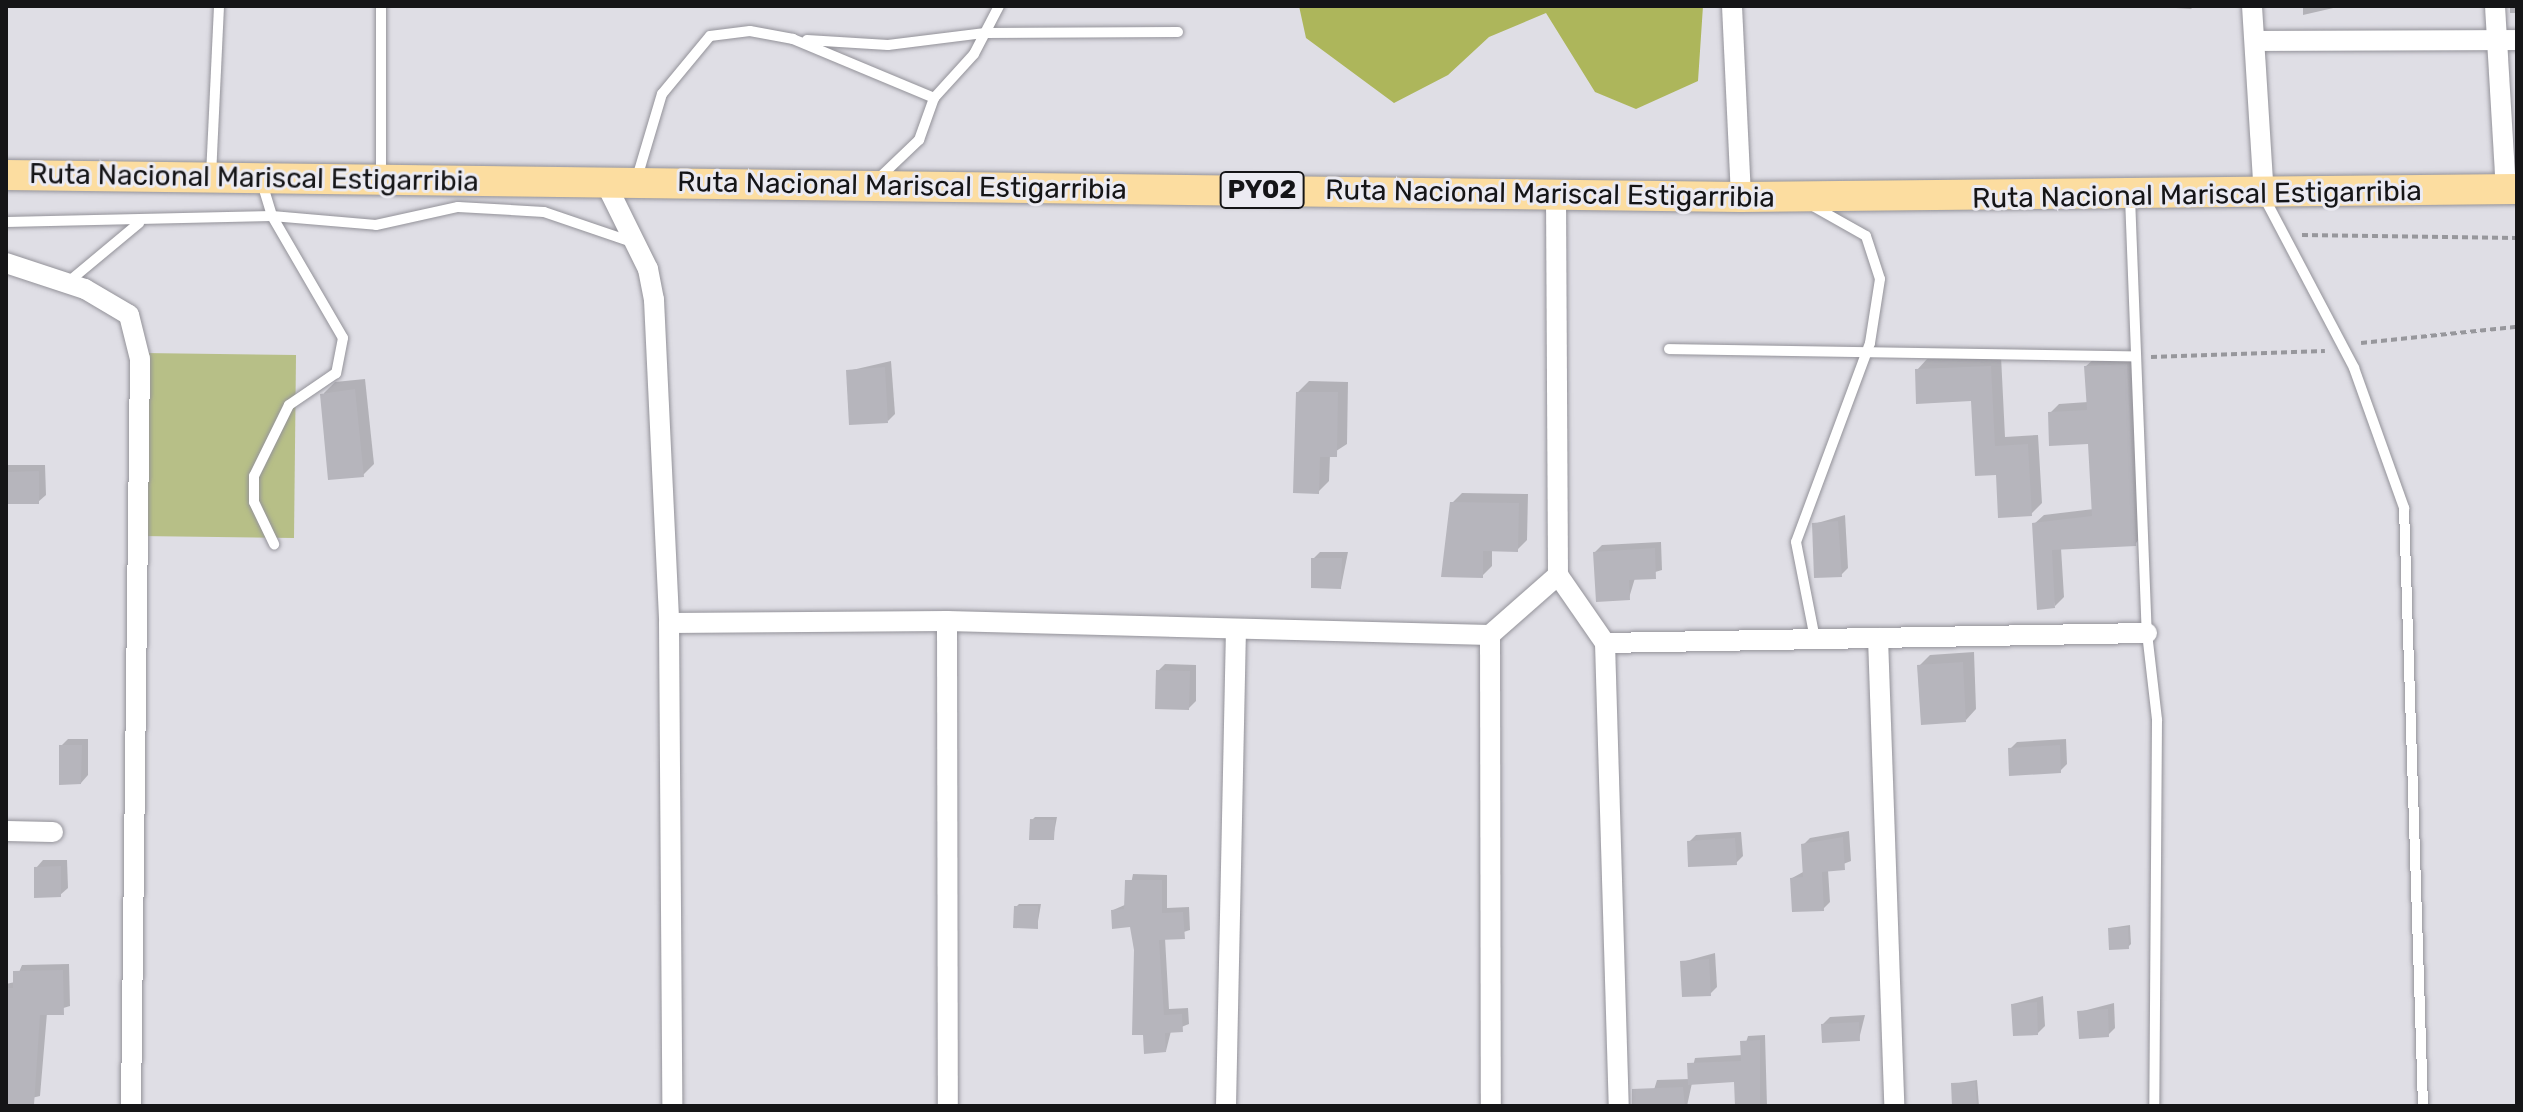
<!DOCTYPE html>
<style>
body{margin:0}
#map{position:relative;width:2523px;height:1112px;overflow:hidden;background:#dfdee5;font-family:Rubik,sans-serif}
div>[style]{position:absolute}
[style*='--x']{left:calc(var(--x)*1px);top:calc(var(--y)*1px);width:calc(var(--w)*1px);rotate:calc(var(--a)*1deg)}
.green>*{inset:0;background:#b7bf87}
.forest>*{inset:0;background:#adb65b}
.shadow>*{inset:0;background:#0003}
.building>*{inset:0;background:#b6b5bc}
.path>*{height:4px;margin-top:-2px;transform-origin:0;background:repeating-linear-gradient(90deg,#97979c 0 6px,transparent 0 10px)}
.roads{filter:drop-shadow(0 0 2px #939299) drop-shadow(0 0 2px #939299)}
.service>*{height:10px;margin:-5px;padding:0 5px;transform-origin:5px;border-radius:5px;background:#fff}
.minor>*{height:20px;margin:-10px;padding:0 10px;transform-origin:10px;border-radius:10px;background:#fff}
.primary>*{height:30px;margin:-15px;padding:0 15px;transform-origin:15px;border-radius:15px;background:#fcdda0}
span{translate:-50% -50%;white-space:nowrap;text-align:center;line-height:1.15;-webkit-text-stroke:6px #ecebf2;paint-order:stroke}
.shield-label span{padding:2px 6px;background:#ecebf2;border:2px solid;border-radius:6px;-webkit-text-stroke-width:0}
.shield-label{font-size:26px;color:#151517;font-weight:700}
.street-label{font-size:28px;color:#151517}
.frame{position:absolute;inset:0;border:8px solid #151517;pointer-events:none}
</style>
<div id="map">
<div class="green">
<div style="clip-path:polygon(143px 353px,296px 355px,294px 538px,140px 536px)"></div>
</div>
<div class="forest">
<div style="clip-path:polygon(1299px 6px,1703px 6px,1698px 81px,1636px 109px,1595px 92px,1546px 13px,1489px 37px,1448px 75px,1394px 103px,1306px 38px)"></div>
</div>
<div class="shadow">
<div style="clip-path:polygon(2146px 6px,2194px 6px,2191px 9px)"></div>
<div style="clip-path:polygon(2303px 6px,2342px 6px,2303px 15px)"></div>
<div style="clip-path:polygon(2510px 6px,2517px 6px,2517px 13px,2510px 13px)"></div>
<div style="clip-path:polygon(2135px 355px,2144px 534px,2135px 544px,2061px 548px,2064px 597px,2055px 606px,2034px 524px,2044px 515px,2094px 509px,2090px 442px,2050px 413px,2059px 404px,2088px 402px,2086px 366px,2096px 357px)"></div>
<div style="clip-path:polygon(2001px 356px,2005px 437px,2038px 435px,2042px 503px,2031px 514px,1998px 473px,1973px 399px,1917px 370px,1927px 359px)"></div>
<div style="clip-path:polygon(891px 361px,895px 414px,888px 421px,848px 371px)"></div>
<div style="clip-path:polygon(365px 379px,374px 464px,363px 475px,330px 478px,324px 393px,335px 382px)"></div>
<div style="clip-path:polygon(1309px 381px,1348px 382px,1347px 444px,1330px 455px,1329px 481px,1318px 492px,1298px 392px)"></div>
<div style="clip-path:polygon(6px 465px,45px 465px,46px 495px,38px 502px,6px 502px)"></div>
<div style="clip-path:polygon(1462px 493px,1528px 494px,1527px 540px,1517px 550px,1492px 550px,1492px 566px,1482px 576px,1443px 575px,1452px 503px)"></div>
<div style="clip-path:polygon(1845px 515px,1848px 568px,1841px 575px,1814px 524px)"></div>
<div style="clip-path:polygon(1661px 542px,1662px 570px,1635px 578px,1629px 598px,1595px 552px,1602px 545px)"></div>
<div style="clip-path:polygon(1320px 552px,1348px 552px,1341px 587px,1313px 559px)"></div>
<div style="clip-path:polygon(1974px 652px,1976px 709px,1966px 720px,1919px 666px,1930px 655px)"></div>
<div style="clip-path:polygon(1165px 664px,1196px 665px,1196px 701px,1189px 708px,1158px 671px)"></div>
<div style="clip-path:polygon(68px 739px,88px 739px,88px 775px,81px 783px,61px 746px)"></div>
<div style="clip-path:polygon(2066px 739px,2067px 764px,2060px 771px,2010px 749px,2017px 742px)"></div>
<div style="clip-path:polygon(1057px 817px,1053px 838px,1032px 820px,1035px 817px)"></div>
<div style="clip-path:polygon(1849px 831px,1851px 861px,1828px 870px,1830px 902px,1823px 909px,1792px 878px,1805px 871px,1803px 845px,1810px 838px)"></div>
<div style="clip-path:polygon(1741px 832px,1743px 856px,1736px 863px,1689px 842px,1696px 835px)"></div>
<div style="clip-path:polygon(43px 860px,67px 860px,68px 888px,60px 895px,36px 868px)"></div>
<div style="clip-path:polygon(1133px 874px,1167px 875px,1167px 908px,1189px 907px,1190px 930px,1165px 938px,1169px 1009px,1188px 1008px,1189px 1024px,1171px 1031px,1166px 1051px,1140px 1011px,1132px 925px,1113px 910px,1127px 904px)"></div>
<div style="clip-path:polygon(1041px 904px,1037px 927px,1016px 907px,1019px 904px)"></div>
<div style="clip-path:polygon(2130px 925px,2131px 944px,2128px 947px,2110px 928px)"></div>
<div style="clip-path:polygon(1715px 953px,1717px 987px,1710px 994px,1682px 962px)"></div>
<div style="clip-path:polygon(69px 964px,70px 1006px,47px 1013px,40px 1096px,6px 1104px,6px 984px,15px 982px,22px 965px)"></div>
<div style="clip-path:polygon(2043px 996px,2045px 1026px,2038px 1033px,2013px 1004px)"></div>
<div style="clip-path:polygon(2114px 1003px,2115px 1028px,2108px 1035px,2079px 1012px)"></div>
<div style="clip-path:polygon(1865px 1015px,1859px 1039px,1823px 1024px,1830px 1017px)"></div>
<div style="clip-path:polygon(1765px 1035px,1767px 1106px,1737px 1106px,1736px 1080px,1692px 1083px,1687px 1106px,1649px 1106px,1657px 1080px,1690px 1079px,1695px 1058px,1742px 1055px,1748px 1036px)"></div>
<div style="clip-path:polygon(1977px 1080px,1979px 1106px,1954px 1106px,1953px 1084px)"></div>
</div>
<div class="building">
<div style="clip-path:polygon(2127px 364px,2136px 546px,2052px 550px,2055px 608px,2037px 610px,2032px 523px,2092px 516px,2088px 444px,2049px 446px,2048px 412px,2087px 410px,2084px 366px)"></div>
<div style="clip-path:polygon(1991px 366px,1995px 446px,2028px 444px,2032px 516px,1998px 518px,1996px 475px,1975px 476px,1971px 401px,1916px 404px,1915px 369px)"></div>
<div style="clip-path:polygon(885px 367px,888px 423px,849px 425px,846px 370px)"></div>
<div style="clip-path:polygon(355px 389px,364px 477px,328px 480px,320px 394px)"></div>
<div style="clip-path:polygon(1296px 392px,1338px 392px,1337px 457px,1320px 457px,1319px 494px,1293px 493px)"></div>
<div style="clip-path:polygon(39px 471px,39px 504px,6px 504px,6px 472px)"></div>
<div style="clip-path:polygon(1450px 502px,1519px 503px,1518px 552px,1483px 551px,1483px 578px,1441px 577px)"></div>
<div style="clip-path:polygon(1838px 521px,1842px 577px,1814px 578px,1812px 523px)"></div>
<div style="clip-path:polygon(1655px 548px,1656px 579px,1629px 580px,1630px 600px,1596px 602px,1593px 552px)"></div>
<div style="clip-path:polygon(1311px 558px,1342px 558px,1341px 589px,1311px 588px)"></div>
<div style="clip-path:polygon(1963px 662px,1966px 722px,1921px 725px,1917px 665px)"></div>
<div style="clip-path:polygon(1156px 670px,1190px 671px,1189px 710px,1155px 709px)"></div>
<div style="clip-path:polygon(59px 745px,82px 745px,81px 784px,59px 785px)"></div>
<div style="clip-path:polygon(2060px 745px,2061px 773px,2009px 776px,2008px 748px)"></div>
<div style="clip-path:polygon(1030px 819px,1055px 820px,1054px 840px,1029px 840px)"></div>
<div style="clip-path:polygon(1843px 837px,1845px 870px,1822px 872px,1824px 911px,1792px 912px,1790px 878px,1803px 877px,1801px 844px)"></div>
<div style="clip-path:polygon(1735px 838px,1737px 865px,1688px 867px,1687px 841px)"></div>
<div style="clip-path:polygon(61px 866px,61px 897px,34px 898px,34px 867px)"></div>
<div style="clip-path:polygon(1125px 880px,1162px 880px,1162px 913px,1183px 912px,1185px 939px,1159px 940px,1164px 1015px,1182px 1014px,1183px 1032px,1165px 1033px,1166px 1052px,1144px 1054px,1143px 1035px,1132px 1035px,1134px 950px,1130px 927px,1112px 929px,1111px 910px,1124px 909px)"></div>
<div style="clip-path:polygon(1014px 906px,1038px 906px,1038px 929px,1013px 928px)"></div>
<div style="clip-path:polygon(2128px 927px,2129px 949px,2109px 950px,2108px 928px)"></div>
<div style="clip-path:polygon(1709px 959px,1711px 996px,1682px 997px,1680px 961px)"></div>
<div style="clip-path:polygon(63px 970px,64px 1015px,40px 1015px,34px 1105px,6px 1106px,6px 988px,13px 988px,13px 971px)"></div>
<div style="clip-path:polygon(2037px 1002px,2038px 1035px,2013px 1036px,2011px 1004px)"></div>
<div style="clip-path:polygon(2108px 1009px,2109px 1037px,2079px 1039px,2077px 1011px)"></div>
<div style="clip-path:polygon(1859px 1022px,1860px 1041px,1822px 1043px,1821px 1024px)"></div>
<div style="clip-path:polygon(1760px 1040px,1760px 1106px,1735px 1106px,1734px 1082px,1688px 1085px,1687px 1063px,1741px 1061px,1740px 1041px)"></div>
<div style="clip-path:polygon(1975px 1082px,1977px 1106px,1952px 1106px,1951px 1083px)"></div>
<div style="clip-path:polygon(1683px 1087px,1685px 1106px,1632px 1106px,1632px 1089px)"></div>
</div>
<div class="path">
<div style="--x:2302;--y:235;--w:215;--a:0.8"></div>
<div style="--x:2361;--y:343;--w:157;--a:-5.9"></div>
<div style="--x:2151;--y:357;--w:174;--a:-2"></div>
</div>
<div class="roads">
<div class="service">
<div style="--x:381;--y:6;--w:172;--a:90"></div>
<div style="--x:807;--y:40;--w:81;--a:3.5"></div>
<div style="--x:888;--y:45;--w:98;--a:-7.1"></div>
<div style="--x:985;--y:33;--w:193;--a:-0.3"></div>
<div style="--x:211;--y:176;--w:170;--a:-87.3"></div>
<div style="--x:878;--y:179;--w:57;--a:-43.6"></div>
<div style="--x:919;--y:140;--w:45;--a:-70.3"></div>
<div style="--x:934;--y:98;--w:59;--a:-47.7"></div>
<div style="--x:974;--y:54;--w:54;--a:-62.5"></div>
<div style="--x:636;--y:181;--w:91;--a:-73.4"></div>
<div style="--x:662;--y:94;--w:75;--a:-50.4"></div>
<div style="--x:710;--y:36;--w:40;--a:-7.1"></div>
<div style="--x:750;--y:31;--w:44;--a:10.5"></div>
<div style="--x:793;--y:39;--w:153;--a:22.7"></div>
<div style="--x:262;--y:183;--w:34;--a:73"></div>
<div style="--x:272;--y:216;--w:141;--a:59.8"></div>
<div style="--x:343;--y:338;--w:36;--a:101"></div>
<div style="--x:336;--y:373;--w:57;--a:145.8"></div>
<div style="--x:289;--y:405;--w:79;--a:116.2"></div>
<div style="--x:254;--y:476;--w:26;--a:90"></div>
<div style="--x:254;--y:502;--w:47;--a:64.5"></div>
<div style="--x:2130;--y:197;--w:436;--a:87.8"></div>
<div style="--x:2147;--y:633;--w:88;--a:83.4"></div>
<div style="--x:2157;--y:720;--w:386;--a:90.4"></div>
<div style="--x:2264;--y:197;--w:193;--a:62.2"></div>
<div style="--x:2354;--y:368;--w:149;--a:70.3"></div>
<div style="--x:2404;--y:508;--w:598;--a:88.18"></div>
<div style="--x:1811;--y:205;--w:63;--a:29.4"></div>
<div style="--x:1866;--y:236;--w:45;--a:72"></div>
<div style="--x:1880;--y:279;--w:65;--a:98.9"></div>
<div style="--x:1870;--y:343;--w:212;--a:110.4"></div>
<div style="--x:1796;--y:542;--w:99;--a:78.9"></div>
<div style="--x:6;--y:222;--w:266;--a:-1.3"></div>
<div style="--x:272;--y:216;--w:104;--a:4.9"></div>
<div style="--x:376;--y:225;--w:84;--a:-12.4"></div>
<div style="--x:458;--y:207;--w:86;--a:3.3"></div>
<div style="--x:544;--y:212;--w:93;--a:18.8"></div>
<div style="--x:67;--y:283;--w:94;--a:-39.8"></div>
<div style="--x:1669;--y:349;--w:467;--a:0.9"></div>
</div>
<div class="minor">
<div style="--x:1732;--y:6;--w:191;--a:87.3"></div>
<div style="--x:2252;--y:6;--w:191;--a:86.4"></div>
<div style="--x:2495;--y:6;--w:183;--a:86.6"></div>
<div style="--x:2255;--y:41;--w:262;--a:-0.2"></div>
<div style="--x:605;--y:182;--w:97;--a:63.7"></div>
<div style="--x:648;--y:269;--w:32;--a:79"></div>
<div style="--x:654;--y:300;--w:323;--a:87.3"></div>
<div style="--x:669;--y:623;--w:483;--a:89.6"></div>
<div style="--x:1556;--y:194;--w:381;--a:89.7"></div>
<div style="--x:1558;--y:575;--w:83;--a:55.3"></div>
<div style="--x:1605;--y:643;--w:542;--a:-1.06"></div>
<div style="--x:6;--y:263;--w:83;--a:18.2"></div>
<div style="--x:85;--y:289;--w:51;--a:30.6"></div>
<div style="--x:129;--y:315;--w:45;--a:76"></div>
<div style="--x:140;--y:359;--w:747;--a:90.69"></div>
<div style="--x:947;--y:621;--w:485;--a:89.9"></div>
<div style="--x:669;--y:623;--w:278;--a:-0.4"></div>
<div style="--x:947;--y:621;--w:543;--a:1.48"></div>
<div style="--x:1490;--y:635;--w:91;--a:-41.4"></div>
<div style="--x:1490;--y:635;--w:471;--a:89.9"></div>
<div style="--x:1878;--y:638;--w:468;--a:88"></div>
<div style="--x:1605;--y:643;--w:463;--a:88.3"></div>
<div style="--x:6;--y:831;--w:47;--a:1.2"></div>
<div style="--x:1226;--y:1106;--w:477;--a:-88.8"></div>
</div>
<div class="primary">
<div style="--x:6;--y:175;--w:1735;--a:0.73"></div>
<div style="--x:1741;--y:197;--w:776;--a:-0.59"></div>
</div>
</div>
<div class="shield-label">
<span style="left:1262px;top:190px">PY02</span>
</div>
<div class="street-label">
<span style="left:254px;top:178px;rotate:1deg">Ruta Nacional Mariscal Estigarribia</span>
<span style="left:902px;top:186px;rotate:1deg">Ruta Nacional Mariscal Estigarribia</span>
<span style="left:1550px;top:194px;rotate:1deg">Ruta Nacional Mariscal Estigarribia</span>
<span style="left:2197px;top:195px;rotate:-1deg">Ruta Nacional Mariscal Estigarribia</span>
</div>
<div class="frame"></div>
</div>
